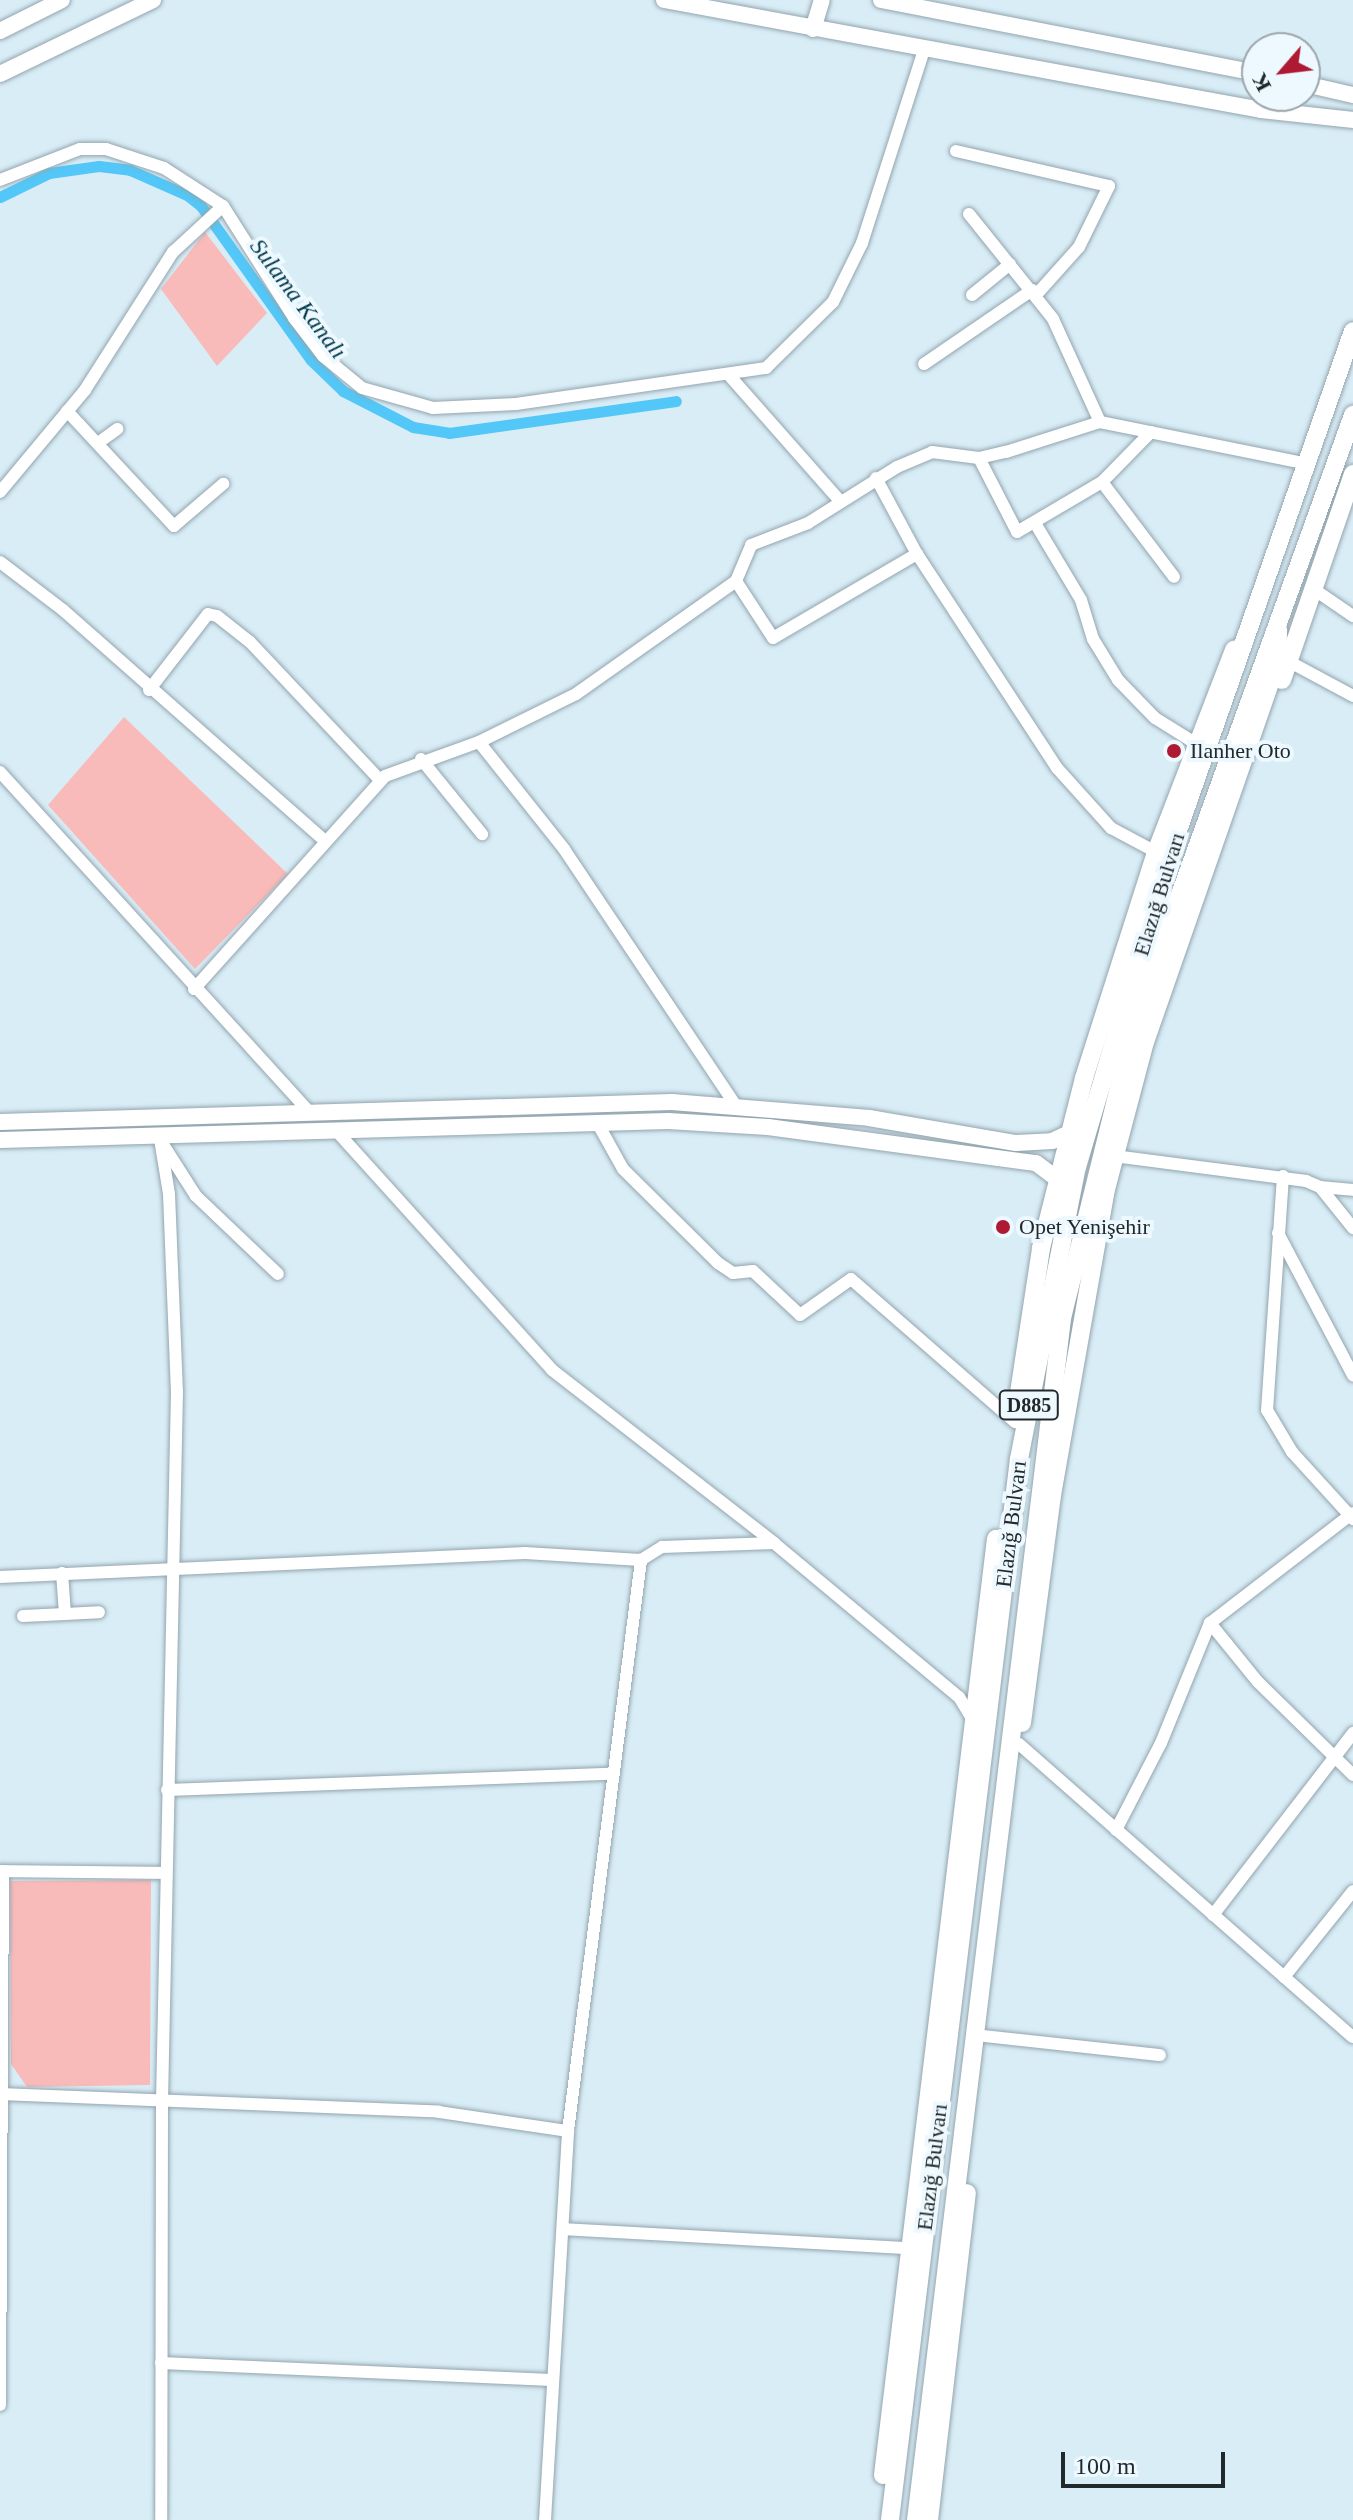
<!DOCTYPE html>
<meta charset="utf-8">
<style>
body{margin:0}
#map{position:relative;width:1353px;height:2520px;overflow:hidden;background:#d9edf7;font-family:"Times New Roman",serif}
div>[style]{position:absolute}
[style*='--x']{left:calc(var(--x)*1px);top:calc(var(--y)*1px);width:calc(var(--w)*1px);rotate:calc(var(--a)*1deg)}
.green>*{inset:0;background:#f9bbba}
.canal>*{height:11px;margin:-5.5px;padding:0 5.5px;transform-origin:5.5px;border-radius:5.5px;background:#53c7f7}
.roads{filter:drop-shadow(0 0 2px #93a5ae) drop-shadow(0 0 2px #93a5ae)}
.minor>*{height:12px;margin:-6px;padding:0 6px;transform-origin:6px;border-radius:6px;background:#fff}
.major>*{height:16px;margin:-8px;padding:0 8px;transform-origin:8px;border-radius:8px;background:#fff}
.highway>*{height:18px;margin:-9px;padding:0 9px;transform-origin:9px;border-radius:9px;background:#fff}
.dots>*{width:22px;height:22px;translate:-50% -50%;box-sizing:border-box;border:4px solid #edf9ff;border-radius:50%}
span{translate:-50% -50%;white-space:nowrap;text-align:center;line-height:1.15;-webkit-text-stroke:8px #edf9ff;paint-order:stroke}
.shield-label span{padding:2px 6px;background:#edf9ff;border:2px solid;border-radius:6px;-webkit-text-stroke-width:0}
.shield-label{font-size:20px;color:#21292c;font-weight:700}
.poi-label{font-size:22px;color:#21292c}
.left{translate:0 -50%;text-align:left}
.street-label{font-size:22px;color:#21292c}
.water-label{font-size:24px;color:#02384b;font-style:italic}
.north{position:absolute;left:1241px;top:32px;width:80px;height:80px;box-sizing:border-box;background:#edf9ff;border:2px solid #9ba6ab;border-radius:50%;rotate:242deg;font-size:22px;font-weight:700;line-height:32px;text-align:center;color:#21292c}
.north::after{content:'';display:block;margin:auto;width:28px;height:36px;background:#ae1a33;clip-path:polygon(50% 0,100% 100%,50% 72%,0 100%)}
.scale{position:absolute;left:1061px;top:2452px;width:164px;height:36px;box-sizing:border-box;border:4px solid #21292c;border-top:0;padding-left:10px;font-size:24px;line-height:28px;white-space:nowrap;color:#21292c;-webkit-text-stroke:6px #edf9ff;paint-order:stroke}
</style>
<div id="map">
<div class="green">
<div style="clip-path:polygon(205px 232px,267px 313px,217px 366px,161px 289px)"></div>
<div style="clip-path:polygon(124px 717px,288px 874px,195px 969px,48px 805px)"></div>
<div style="clip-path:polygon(151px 1880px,150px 2085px,27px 2087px,11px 2064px,10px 1881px)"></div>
</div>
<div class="canal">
<div style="--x:0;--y:197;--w:55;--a:-26.1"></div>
<div style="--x:49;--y:173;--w:50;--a:-8"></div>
<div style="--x:99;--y:166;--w:31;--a:7"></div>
<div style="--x:130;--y:170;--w:62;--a:23.7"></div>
<div style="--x:187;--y:195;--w:18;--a:38"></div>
<div style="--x:201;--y:206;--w:189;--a:54.5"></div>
<div style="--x:311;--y:360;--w:45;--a:44.1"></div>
<div style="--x:343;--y:391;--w:79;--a:27.2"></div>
<div style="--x:413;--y:427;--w:36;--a:9"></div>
<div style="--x:449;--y:433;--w:229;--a:-8"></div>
</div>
<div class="roads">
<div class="minor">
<div style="--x:956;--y:151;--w:157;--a:12.9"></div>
<div style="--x:1109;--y:186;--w:68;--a:116.2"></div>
<div style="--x:1079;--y:247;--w:64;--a:131.9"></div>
<div style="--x:0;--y:180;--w:86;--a:-21.2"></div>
<div style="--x:80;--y:149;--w:26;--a:0"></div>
<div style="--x:106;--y:149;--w:61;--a:18.1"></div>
<div style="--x:164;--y:168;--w:70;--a:32.8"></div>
<div style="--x:223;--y:206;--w:133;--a:57.6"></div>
<div style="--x:294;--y:318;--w:48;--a:52.7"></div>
<div style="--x:323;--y:356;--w:50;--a:39.4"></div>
<div style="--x:362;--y:388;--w:74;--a:15.7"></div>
<div style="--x:433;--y:408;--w:83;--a:-2.8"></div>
<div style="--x:516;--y:404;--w:253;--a:-8.2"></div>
<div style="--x:766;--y:368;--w:94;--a:-44.6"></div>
<div style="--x:833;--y:302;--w:66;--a:-63.8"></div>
<div style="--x:862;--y:243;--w:203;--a:-72.2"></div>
<div style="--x:969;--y:214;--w:134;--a:51.3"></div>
<div style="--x:1053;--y:319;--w:113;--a:65.5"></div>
<div style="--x:972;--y:295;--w:49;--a:-39.2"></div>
<div style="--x:924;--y:364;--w:131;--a:-34.4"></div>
<div style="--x:728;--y:374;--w:168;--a:48.6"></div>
<div style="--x:67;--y:411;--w:157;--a:47.1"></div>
<div style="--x:174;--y:526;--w:65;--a:-40.6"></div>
<div style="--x:98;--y:443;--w:24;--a:-36"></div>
<div style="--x:979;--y:458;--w:83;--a:62.8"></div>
<div style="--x:1017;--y:532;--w:99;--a:-30.5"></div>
<div style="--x:1102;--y:482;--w:70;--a:-45.6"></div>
<div style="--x:876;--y:478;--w:86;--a:61.7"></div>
<div style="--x:917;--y:554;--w:256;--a:56.8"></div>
<div style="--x:1057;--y:768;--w:81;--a:48"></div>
<div style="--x:1111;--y:828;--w:51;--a:28.1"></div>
<div style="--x:1102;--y:482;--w:119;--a:52.8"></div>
<div style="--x:0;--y:492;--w:133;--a:-50.2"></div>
<div style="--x:85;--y:390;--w:164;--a:-57.5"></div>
<div style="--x:173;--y:252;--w:68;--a:-42.6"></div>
<div style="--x:1035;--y:523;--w:90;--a:59.1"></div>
<div style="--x:1081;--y:600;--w:41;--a:72.9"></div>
<div style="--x:1093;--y:639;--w:48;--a:58.6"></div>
<div style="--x:1118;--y:680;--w:53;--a:45.8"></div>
<div style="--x:1155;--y:718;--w:47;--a:32"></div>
<div style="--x:0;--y:562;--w:79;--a:37.3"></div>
<div style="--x:63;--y:610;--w:349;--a:41.4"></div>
<div style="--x:736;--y:581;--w:68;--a:57"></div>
<div style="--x:773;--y:638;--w:167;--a:-30.3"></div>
<div style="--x:1312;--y:588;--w:50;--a:34.3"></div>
<div style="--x:1288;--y:661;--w:74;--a:28.3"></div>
<div style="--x:149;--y:690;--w:96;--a:-52.2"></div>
<div style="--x:208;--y:614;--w:9;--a:13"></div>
<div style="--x:217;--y:616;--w:42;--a:38.2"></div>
<div style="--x:250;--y:642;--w:190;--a:46.7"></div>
<div style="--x:479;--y:742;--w:137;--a:51.5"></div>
<div style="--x:564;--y:849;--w:307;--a:56.2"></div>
<div style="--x:421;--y:759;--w:97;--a:50.9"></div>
<div style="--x:0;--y:772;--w:462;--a:47.7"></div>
<div style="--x:194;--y:989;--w:286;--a:-48.1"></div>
<div style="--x:385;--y:776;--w:100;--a:-19.9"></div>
<div style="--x:479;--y:742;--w:108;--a:-26.3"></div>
<div style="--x:576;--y:694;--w:196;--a:-35.2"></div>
<div style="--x:736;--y:581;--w:39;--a:-67"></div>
<div style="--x:751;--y:545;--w:61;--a:-21.1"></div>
<div style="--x:808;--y:523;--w:105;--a:-32.2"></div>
<div style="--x:897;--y:467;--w:38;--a:-23"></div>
<div style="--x:932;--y:452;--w:47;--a:7.3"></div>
<div style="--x:979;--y:458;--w:28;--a:-13"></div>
<div style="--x:1006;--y:452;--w:99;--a:-17.7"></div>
<div style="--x:1100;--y:422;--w:213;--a:11.4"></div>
<div style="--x:598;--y:1124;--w:51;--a:60.9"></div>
<div style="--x:623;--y:1169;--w:134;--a:44.7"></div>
<div style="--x:718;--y:1263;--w:18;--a:34"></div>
<div style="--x:733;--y:1273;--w:20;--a:-6"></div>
<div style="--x:753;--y:1271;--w:64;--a:43.1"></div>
<div style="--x:800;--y:1315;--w:62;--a:-35.2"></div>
<div style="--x:851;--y:1279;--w:218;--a:41.1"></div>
<div style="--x:340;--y:1135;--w:316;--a:47.9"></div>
<div style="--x:552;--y:1370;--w:281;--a:37.9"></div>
<div style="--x:774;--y:1543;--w:241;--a:39.8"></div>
<div style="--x:959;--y:1697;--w:23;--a:59"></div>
<div style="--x:160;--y:1139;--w:56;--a:80.7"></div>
<div style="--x:169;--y:1194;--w:197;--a:87.7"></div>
<div style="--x:177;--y:1391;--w:710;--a:91.21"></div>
<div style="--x:162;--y:2101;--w:419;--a:90.1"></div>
<div style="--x:164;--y:1146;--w:59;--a:57.4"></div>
<div style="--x:196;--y:1196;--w:113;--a:43.6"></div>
<div style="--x:1114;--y:1156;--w:194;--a:7.4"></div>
<div style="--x:1306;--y:1181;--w:15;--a:23"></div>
<div style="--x:1320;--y:1187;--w:53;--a:51.2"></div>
<div style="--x:1283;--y:1176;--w:235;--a:93.9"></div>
<div style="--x:1267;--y:1410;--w:49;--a:59.2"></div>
<div style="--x:1292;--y:1452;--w:91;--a:47.7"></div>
<div style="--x:1320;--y:1187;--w:33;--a:5"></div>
<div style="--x:1278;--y:1233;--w:161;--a:62.2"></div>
<div style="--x:62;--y:1573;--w:41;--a:85.8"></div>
<div style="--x:65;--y:1614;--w:34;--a:-3"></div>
<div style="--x:0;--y:1577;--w:526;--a:-2.62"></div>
<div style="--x:525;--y:1553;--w:116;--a:3.5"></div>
<div style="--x:23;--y:1616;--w:42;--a:-2.7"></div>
<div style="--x:1210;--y:1623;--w:76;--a:50.9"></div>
<div style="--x:1258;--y:1682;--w:133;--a:44.4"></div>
<div style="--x:1019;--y:1744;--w:444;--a:41.3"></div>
<div style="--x:167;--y:1790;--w:444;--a:-2.1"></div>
<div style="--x:1116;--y:1830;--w:98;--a:-62.7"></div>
<div style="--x:1161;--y:1743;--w:130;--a:-67.8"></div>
<div style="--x:1210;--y:1623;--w:180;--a:-37.6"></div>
<div style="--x:0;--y:1871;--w:166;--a:0.7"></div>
<div style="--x:1213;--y:1915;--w:230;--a:-52.4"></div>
<div style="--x:1284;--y:1977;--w:110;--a:-51.3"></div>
<div style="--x:984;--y:2036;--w:177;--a:6.2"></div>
<div style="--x:0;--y:2094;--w:439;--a:2.3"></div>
<div style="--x:439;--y:2112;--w:130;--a:8.4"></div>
<div style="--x:563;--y:2229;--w:345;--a:3.2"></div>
<div style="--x:161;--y:2363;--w:391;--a:2.5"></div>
<div style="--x:0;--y:2405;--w:534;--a:-89.68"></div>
<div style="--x:545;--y:2520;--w:390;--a:-86.6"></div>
<div style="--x:568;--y:2131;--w:576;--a:-82.71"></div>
<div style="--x:641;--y:1560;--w:25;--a:-32"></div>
<div style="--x:662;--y:1547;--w:112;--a:-2"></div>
</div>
<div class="major">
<div style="--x:664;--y:0;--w:607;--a:10.44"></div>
<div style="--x:1261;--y:110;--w:93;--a:6.2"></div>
<div style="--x:881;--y:0;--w:383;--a:11"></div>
<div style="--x:813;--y:29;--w:30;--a:-73"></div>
<div style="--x:0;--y:31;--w:69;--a:-26.6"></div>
<div style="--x:0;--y:74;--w:170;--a:-25.8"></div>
<div style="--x:1305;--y:84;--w:49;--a:12.9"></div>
<div style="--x:0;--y:1122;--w:672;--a:-1.7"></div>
<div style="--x:672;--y:1102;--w:198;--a:4.6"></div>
<div style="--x:869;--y:1118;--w:149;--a:9.7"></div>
<div style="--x:1016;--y:1143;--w:36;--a:-3"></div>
<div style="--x:1052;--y:1141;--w:19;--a:-25"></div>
<div style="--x:0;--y:1140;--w:668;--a:-1.63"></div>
<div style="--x:668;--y:1121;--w:100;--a:3.4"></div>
<div style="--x:768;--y:1127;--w:270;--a:7.7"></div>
<div style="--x:1036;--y:1163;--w:26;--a:37"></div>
</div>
<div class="highway">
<div style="--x:1282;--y:680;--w:218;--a:-71"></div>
<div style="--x:1018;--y:1399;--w:153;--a:-81.3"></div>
<div style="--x:1041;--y:1248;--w:175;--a:-75.8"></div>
<div style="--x:1084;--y:1078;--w:237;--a:-72.3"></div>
<div style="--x:1156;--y:852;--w:217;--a:-68.9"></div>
<div style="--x:1022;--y:1723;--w:230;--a:-82.5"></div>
<div style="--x:1052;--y:1495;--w:307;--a:-80"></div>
<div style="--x:1105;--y:1193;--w:156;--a:-75.2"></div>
<div style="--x:1145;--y:1042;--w:401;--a:-70.8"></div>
<div style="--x:1277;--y:663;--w:33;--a:-88"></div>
<div style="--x:883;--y:2475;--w:943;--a:-83.12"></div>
<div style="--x:890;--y:2520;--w:1069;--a:-83.07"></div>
<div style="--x:1019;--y:1459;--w:298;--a:-78.8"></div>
<div style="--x:1077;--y:1167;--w:324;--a:-73.5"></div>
<div style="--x:1169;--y:856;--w:556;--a:-70.69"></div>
<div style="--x:916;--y:2520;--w:1211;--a:-83.07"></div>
<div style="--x:1062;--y:1318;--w:316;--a:-76.1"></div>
<div style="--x:1138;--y:1011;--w:634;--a:-70.16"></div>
<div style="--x:929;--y:2520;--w:329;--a:-83.4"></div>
</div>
</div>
<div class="dots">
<div style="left:1174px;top:751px;background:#ae1a33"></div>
<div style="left:1003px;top:1227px;background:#ae1a33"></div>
</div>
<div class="shield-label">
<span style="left:1029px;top:1405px">D885</span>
</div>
<div class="poi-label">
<span class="left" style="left:1190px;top:751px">Ilanher Oto</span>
<span class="left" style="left:1019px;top:1227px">Opet Yenişehir</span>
</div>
<div class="street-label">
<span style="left:1159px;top:894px;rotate:-73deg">Elazığ Bulvarı</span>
<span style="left:1011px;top:1524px;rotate:-83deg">Elazığ Bulvarı</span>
<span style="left:932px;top:2167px;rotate:-83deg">Elazığ Bulvarı</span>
</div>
<div class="water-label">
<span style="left:298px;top:299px;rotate:53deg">Sulama Kanalı</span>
</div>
<div class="north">K</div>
<div class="scale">100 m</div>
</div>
